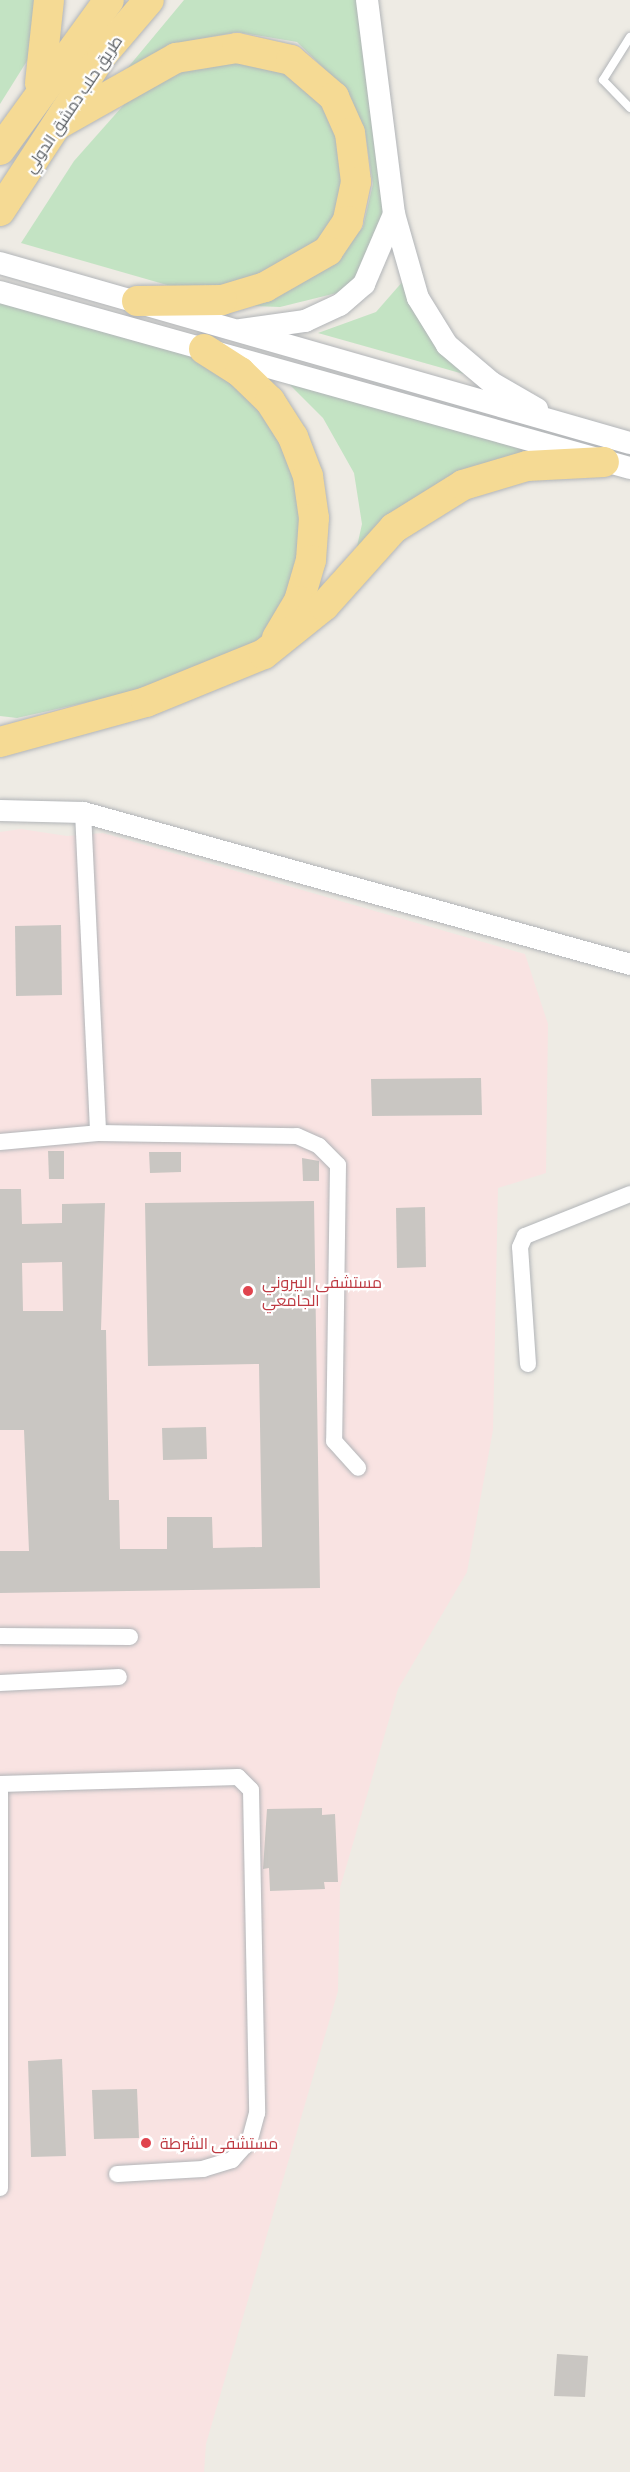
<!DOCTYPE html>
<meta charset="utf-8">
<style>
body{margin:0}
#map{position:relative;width:630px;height:2472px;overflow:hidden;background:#eeebe4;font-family:Barlow,Cairo,sans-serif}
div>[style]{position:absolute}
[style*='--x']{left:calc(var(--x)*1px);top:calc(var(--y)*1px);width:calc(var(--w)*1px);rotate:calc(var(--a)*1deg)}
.medical>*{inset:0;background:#f9e3e2}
.green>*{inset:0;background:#c3e3c3}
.building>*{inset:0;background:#c9c6c2}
.roads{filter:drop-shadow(0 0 2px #b2b5b8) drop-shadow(0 0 2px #b2b5b8)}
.service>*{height:8px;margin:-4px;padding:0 4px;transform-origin:4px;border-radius:4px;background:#fff}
.minor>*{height:16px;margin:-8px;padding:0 8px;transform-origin:8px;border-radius:8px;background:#fff}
.tertiary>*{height:21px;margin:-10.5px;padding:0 10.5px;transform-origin:10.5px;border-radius:10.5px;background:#fff}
.secondary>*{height:22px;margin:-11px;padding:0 11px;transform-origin:11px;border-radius:11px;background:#fff}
.motorway>*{height:30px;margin:-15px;padding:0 15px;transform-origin:15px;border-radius:15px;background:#f5da94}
.dots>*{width:16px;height:16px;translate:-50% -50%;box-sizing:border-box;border:3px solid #fff;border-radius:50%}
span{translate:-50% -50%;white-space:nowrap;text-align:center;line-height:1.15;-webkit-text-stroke:4.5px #fff;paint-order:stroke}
.street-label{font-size:16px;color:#5c6064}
.health-label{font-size:16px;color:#be3a42}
.left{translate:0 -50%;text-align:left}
</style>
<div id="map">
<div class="medical">
<div style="clip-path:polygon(21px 829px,67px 836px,103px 833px,525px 954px,548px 1024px,546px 1173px,498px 1188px,493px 1430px,467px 1572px,398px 1689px,340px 1888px,338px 1991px,206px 2444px,204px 2472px,0 2472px,0 832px)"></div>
</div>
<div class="green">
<div style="clip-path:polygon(0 0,50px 0,32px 53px,0 104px)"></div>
<div style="clip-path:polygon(184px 0,357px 0,393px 191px,353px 289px,280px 307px,233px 305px,339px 258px,363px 227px,373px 184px,365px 131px,342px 86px,297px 42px,237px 32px,173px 44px,125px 71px)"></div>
<div style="clip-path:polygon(235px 61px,285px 70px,323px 104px,340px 135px,346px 181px,336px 218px,319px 243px,290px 263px,220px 288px,174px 287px,21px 243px,74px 161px,136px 91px,178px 69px)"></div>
<div style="clip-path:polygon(418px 264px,438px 326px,492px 382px,318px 333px,376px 312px)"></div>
<div style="clip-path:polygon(0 299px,201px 356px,256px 394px,320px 485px,287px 626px,238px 659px,119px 695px,17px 718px,0 716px)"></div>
<div style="clip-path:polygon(287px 382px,546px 454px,485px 468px,350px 578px,362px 524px,354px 473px,323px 418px)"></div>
</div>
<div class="building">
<div style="clip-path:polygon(61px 925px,62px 995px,16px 996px,15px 926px)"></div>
<div style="clip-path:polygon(481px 1078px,482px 1115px,372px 1116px,371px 1079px)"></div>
<div style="clip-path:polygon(48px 1151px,64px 1151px,64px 1179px,49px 1179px)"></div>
<div style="clip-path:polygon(149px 1152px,181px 1152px,181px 1172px,150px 1173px)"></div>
<div style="clip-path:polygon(302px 1158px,319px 1161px,319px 1181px,303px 1181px)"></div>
<div style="clip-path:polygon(evenodd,0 1189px,21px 1189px,22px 1224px,62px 1223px,62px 1204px,105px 1203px,101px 1330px,106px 1330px,109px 1500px,119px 1500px,120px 1549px,167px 1549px,167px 1517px,212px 1517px,213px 1548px,262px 1547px,259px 1364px,148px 1366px,145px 1203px,314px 1201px,320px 1588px,0 1593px,0 1551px,29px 1551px,24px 1430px,0 1430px,0 1189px,62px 1262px,63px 1311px,23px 1311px,22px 1263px,62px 1262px)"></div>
<div style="clip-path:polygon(425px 1207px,426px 1267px,397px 1268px,396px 1208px)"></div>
<div style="clip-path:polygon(206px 1427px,207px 1459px,163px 1460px,162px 1428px)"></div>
<div style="clip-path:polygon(322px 1808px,322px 1815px,335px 1814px,338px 1882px,324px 1882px,325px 1889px,270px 1891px,269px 1868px,263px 1869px,267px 1809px)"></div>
<div style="clip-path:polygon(62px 2059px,66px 2156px,31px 2157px,28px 2061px)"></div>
<div style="clip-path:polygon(137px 2089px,139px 2138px,94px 2139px,92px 2090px)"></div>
<div style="clip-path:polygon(557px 2354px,588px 2356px,585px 2397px,554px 2396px)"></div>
</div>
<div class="roads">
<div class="service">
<div style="--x:630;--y:37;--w:51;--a:122.1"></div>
<div style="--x:603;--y:80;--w:39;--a:46"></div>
</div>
<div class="minor">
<div style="--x:83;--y:812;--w:321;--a:87.3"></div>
<div style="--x:0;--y:1142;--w:98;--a:-5.2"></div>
<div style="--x:98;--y:1133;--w:199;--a:0.9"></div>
<div style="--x:297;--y:1136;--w:24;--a:24"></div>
<div style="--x:319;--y:1146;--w:27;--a:45"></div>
<div style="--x:338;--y:1165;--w:276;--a:90.8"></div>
<div style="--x:334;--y:1441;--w:36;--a:48"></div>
<div style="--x:528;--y:1364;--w:117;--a:-93.9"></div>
<div style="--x:520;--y:1247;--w:12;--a:-66"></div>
<div style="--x:525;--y:1236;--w:113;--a:-21.8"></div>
<div style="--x:0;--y:1636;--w:130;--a:0.4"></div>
<div style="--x:0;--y:1683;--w:119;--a:-2.9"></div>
<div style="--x:0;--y:1784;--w:238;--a:-1.7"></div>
<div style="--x:238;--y:1777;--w:18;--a:45"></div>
<div style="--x:251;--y:1790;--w:323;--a:88.9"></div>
<div style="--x:257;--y:2113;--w:28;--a:105"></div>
<div style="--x:250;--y:2140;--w:27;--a:132"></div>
<div style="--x:232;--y:2160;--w:30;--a:163"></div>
<div style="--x:203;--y:2169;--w:86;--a:176.7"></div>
<div style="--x:0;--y:2188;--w:404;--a:-90"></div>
</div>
<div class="tertiary">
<div style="--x:0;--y:810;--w:83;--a:1.4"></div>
<div style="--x:83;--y:812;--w:568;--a:15.53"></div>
</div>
<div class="secondary">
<div style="--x:367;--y:0;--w:216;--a:82.8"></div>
<div style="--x:394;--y:214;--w:87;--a:74.1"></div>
<div style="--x:418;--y:298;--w:55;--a:58.3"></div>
<div style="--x:447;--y:345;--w:59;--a:40.2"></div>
<div style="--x:492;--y:383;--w:52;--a:30"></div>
<div style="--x:0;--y:263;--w:655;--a:15.95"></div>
<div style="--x:0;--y:292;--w:654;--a:15.61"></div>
<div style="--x:241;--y:330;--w:65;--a:-8"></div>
<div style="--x:305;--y:321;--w:38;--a:-25"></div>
<div style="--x:340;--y:305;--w:32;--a:-41"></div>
<div style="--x:364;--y:284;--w:76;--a:-66.8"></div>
</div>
<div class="motorway">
<div style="--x:40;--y:83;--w:83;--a:-83.8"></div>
<div style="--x:57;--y:125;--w:137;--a:-29.4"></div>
<div style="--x:176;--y:58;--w:62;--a:-9.3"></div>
<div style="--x:237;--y:48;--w:55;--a:12.5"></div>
<div style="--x:291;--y:60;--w:57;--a:40.7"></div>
<div style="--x:334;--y:97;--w:39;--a:66"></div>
<div style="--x:350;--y:133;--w:49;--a:83"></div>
<div style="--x:356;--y:182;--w:40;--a:102"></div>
<div style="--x:348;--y:221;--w:36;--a:124"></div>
<div style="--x:328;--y:251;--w:73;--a:150.3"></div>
<div style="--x:265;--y:287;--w:45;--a:163.2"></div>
<div style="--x:222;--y:300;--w:85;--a:179.3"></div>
<div style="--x:0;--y:150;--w:185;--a:-54"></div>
<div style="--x:0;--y:211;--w:186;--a:-56.8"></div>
<div style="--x:102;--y:55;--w:72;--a:-49.5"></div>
<div style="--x:204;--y:349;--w:43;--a:32.6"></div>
<div style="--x:240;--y:372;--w:42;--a:44"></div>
<div style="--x:270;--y:401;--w:43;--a:57.4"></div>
<div style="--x:293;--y:437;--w:42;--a:69"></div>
<div style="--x:308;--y:476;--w:42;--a:81.9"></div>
<div style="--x:314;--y:518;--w:42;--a:94.1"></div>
<div style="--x:311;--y:560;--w:43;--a:106.3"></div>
<div style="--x:299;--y:601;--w:43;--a:120.7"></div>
<div style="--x:0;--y:742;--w:151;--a:-15.3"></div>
<div style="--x:146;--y:702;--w:127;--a:-22.1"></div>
<div style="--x:264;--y:654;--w:77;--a:-38.7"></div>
<div style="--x:324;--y:606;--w:105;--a:-48.1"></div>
<div style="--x:394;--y:528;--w:81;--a:-31.9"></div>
<div style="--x:463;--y:485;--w:67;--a:-16.5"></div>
<div style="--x:527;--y:466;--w:77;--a:-3"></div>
</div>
</div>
<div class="dots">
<div style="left:248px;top:1291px;background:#e0444e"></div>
<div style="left:146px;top:2143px;background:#e0444e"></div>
</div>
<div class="street-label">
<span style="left:73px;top:104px;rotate:-56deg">طريق حلب دمشق الدولي</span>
</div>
<div class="health-label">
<span class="left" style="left:262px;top:1291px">مستشفى البيروني<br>الجامعي</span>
<span class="left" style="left:160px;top:2143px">مستشفى الشرطة</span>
</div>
</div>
